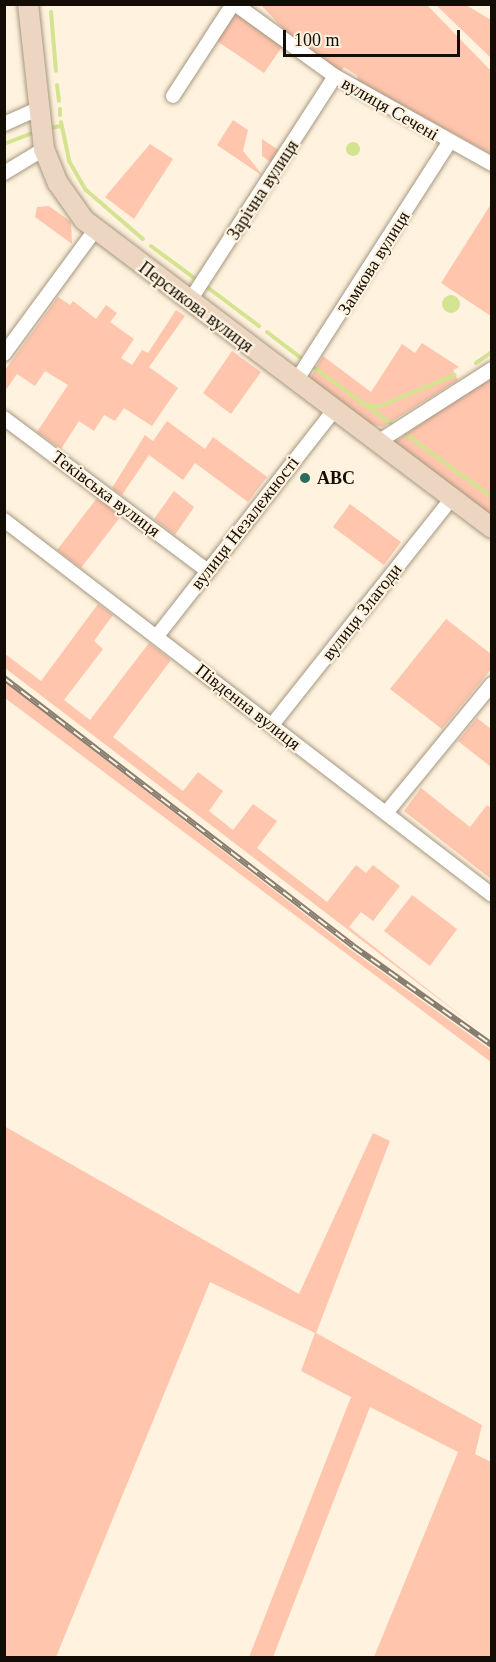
<!DOCTYPE html>
<meta charset="utf-8">
<style>
body{margin:0}
#map{position:relative;width:496px;height:1662px;overflow:hidden;background:#fff2de;font-family:"Times New Roman",serif}
div>[style]{position:absolute}
[style*='--x']{left:calc(var(--x)*1px);top:calc(var(--y)*1px);width:calc(var(--w)*1px);rotate:calc(var(--a)*1deg)}
.green>*{inset:0;background:#ffc5ad}
.water>*{inset:0;background:#d4e390}
.round{border-radius:50%}
.stream>*{height:4px;margin:-2px;padding:0 2px;transform-origin:2px;border-radius:2px;background:#d4e390}
.roads{filter:drop-shadow(0 0 2px #a5977f) drop-shadow(0 0 2px #a5977f)}
.street>*{height:14px;margin:-7px;padding:0 7px;transform-origin:7px;border-radius:7px;background:#fff}
.secondary>*{height:20px;margin:-10px;padding:0 10px;transform-origin:10px;border-radius:10px;background:#ecd6c1}
.rail>*{height:6px;margin-top:-3px;transform-origin:0;background:repeating-linear-gradient(90deg,#fff2de 0 11px,#887e70 0 22px);box-sizing:border-box;border-block:2px solid #887e70}
.dots>*{width:16px;height:16px;translate:-50% -50%;box-sizing:border-box;border:3px solid #fff2de;border-radius:50%}
span{translate:-50% -50%;white-space:nowrap;text-align:center;line-height:1.15;-webkit-text-stroke:4.5px #fff2de;paint-order:stroke}
.street-label{font-size:18px;color:#130d05}
.poi-label{font-size:18px;color:#130d05;font-weight:700}
.left{translate:0 -50%;text-align:left}
.frame{position:absolute;inset:0;border:6px solid #130d05;pointer-events:none}
.scale{position:absolute;left:283px;top:30px;width:177px;height:27px;box-sizing:border-box;border:3px solid #130d05;border-top:0;padding-left:8px;font-size:18px;line-height:21px;white-space:nowrap;color:#130d05;-webkit-text-stroke:4px #fff2de;paint-order:stroke}
</style>
<div id="map">
<div class="green">
<div style="clip-path:polygon(261px 5px,427px 5px,491px 71px,491px 154px,356px 80px,358px 76px,344px 67px,340px 72px,291px 37px)"></div>
<div style="clip-path:polygon(436px 5px,466px 5px,491px 20px,491px 58px)"></div>
<div style="clip-path:polygon(234px 9px,284px 44px,264px 73px,214px 39px)"></div>
<div style="clip-path:polygon(233px 120px,248px 130px,243px 151px,264px 177px,217px 145px)"></div>
<div style="clip-path:polygon(262px 139px,280px 151px,272px 163px,262px 156px)"></div>
<div style="clip-path:polygon(150px 144px,173px 159px,134px 219px,105px 197px)"></div>
<div style="clip-path:polygon(491px 204px,491px 316px,441px 283px)"></div>
<div style="clip-path:polygon(49px 206px,71px 222px,72px 244px,35px 217px,37px 207px)"></div>
<div style="clip-path:polygon(58px 297px,70px 305px,73px 301px,96px 319px,106px 305px,117px 313px,110px 322px,134px 339px,121px 358px,132px 365px,142px 350px,148px 353px,176px 310px,185px 316px,149px 367px,178px 388px,152px 426px,124px 408px,115px 421px,104px 415px,94px 431px,79px 421px,61px 449px,37px 432px,68px 385px,45px 371px,35px 386px,17px 374px,5px 391px,5px 370px)"></div>
<div style="clip-path:polygon(422px 343px,459px 367px,453px 370px,458px 380px,383px 427px,369px 424px,310px 379px,323px 356px,371px 392px,402px 344px,415px 353px)"></div>
<div style="clip-path:polygon(232px 351px,261px 372px,231px 414px,203px 393px)"></div>
<div style="clip-path:polygon(491px 373px,491px 520px,395px 442px)"></div>
<div style="clip-path:polygon(167px 421px,205px 449px,213px 437px,267px 477px,248px 502px,195px 463px,183px 480px,149px 455px,122px 495px,112px 488px,145px 435px,153px 441px)"></div>
<div style="clip-path:polygon(174px 491px,194px 507px,175px 535px,154px 519px)"></div>
<div style="clip-path:polygon(97px 498px,121px 516px,81px 568px,57px 550px)"></div>
<div style="clip-path:polygon(350px 504px,401px 542px,384px 565px,333px 527px)"></div>
<div style="clip-path:polygon(98px 604px,113px 615px,94px 641px,103px 649px,64px 700px,90px 720px,149px 643px,171px 660px,113px 737px,183px 791px,198px 772px,223px 791px,209px 811px,233px 830px,253px 804px,277px 821px,257px 848px,327px 902px,356px 865px,366px 873px,373px 865px,400px 886px,373px 921px,361px 912px,349px 927px,473px 1025px,5px 668px,5px 654px,41px 681px)"></div>
<div style="clip-path:polygon(446px 619px,491px 654px,492px 668px,442px 729px,390px 689px)"></div>
<div style="clip-path:polygon(5px 682px,351px 950px,491px 1050px,491px 1062px,5px 698px)"></div>
<div style="clip-path:polygon(477px 718px,491px 729px,491px 767px,458px 741px)"></div>
<div style="clip-path:polygon(421px 788px,470px 827px,487px 805px,491px 808px,491px 879px,404px 811px)"></div>
<div style="clip-path:polygon(412px 895px,457px 929px,430px 966px,384px 931px)"></div>
<div style="clip-path:polygon(4px 1126px,299px 1294px,373px 1133px,390px 1141px,316px 1333px,482px 1425px,475px 1454px,491px 1462px,491px 1657px,374px 1657px,458px 1452px,370px 1407px,273px 1657px,249px 1657px,351px 1397px,301px 1371px,315px 1333px,210px 1282px,56px 1657px,5px 1657px)"></div>
</div>
<div class="water">
<div class="round" style="left:346px;top:142px;width:14px;height:14px"></div>
<div class="round" style="left:442px;top:295px;width:18px;height:18px"></div>
</div>
<div class="stream">
<div style="--x:51;--y:12;--w:59;--a:85.2"></div>
<div style="--x:57;--y:85;--w:16;--a:83"></div>
<div style="--x:60;--y:109;--w:6;--a:90"></div>
<div style="--x:61;--y:122;--w:40;--a:78"></div>
<div style="--x:69;--y:161;--w:34;--a:60"></div>
<div style="--x:86;--y:190;--w:75;--a:40.7"></div>
<div style="--x:50;--y:128;--w:11;--a:-10"></div>
<div style="--x:4;--y:144;--w:33;--a:-21"></div>
<div style="--x:151;--y:246;--w:57;--a:36.5"></div>
<div style="--x:207;--y:287;--w:65;--a:36.9"></div>
<div style="--x:267;--y:332;--w:48;--a:37.3"></div>
<div style="--x:476;--y:363;--w:19;--a:-35"></div>
<div style="--x:312;--y:366;--w:64;--a:36.2"></div>
<div style="--x:364;--y:404;--w:14;--a:12"></div>
<div style="--x:378;--y:407;--w:83;--a:-22.6"></div>
<div style="--x:367;--y:406;--w:29;--a:36"></div>
<div style="--x:404;--y:433;--w:109;--a:36"></div>
</div>
<div class="roads">
<div class="street">
<div style="--x:235;--y:4;--w:123;--a:35.8"></div>
<div style="--x:335;--y:76;--w:180;--a:29.3"></div>
<div style="--x:173;--y:96;--w:110;--a:-56.9"></div>
<div style="--x:4;--y:124;--w:37;--a:-24"></div>
<div style="--x:4;--y:173;--w:47;--a:-31"></div>
<div style="--x:189;--y:302;--w:269;--a:-57.1"></div>
<div style="--x:4;--y:354;--w:154;--a:-53.7"></div>
<div style="--x:296;--y:381;--w:283;--a:-57.3"></div>
<div style="--x:4;--y:418;--w:255;--a:36.9"></div>
<div style="--x:378;--y:442;--w:135;--a:-32.6"></div>
<div style="--x:4;--y:520;--w:615;--a:37.54"></div>
<div style="--x:157;--y:636;--w:287;--a:-51.9"></div>
<div style="--x:272;--y:725;--w:290;--a:-51.6"></div>
<div style="--x:386;--y:813;--w:167;--a:-50.6"></div>
</div>
<div class="secondary">
<div style="--x:28;--y:4;--w:146;--a:83.7"></div>
<div style="--x:44;--y:149;--w:37;--a:68"></div>
<div style="--x:58;--y:183;--w:45;--a:54.9"></div>
<div style="--x:84;--y:220;--w:511;--a:37.05"></div>
</div>
</div>
<div class="rail">
<div style="--x:4;--y:678;--w:440;--a:37.5"></div>
<div style="--x:353;--y:946;--w:171;--a:35.5"></div>
</div>
<div class="dots">
<div style="left:305px;top:478px;background:#2b6b59"></div>
</div>
<div class="street-label">
<span style="left:390px;top:109px;rotate:30deg">вулиця Сечені</span>
<span style="left:263px;top:190px;rotate:-57deg">Зарічна вулиця</span>
<span style="left:374px;top:263px;rotate:-58deg">Замкова вулиця</span>
<span style="left:196px;top:307px;rotate:37deg">Персикова вулиця</span>
<span style="left:106px;top:494px;rotate:37deg">Теківська вулиця</span>
<span style="left:245px;top:523px;rotate:-52deg">вулиця Незалежності</span>
<span style="left:362px;top:612px;rotate:-52deg">вулиця Злагоди</span>
<span style="left:248px;top:707px;rotate:38deg">Південна вулиця</span>
</div>
<div class="poi-label">
<span class="left" style="left:317px;top:478px">ABC</span>
</div>
<div class="frame"></div>
<div class="scale">100 m</div>
</div>
